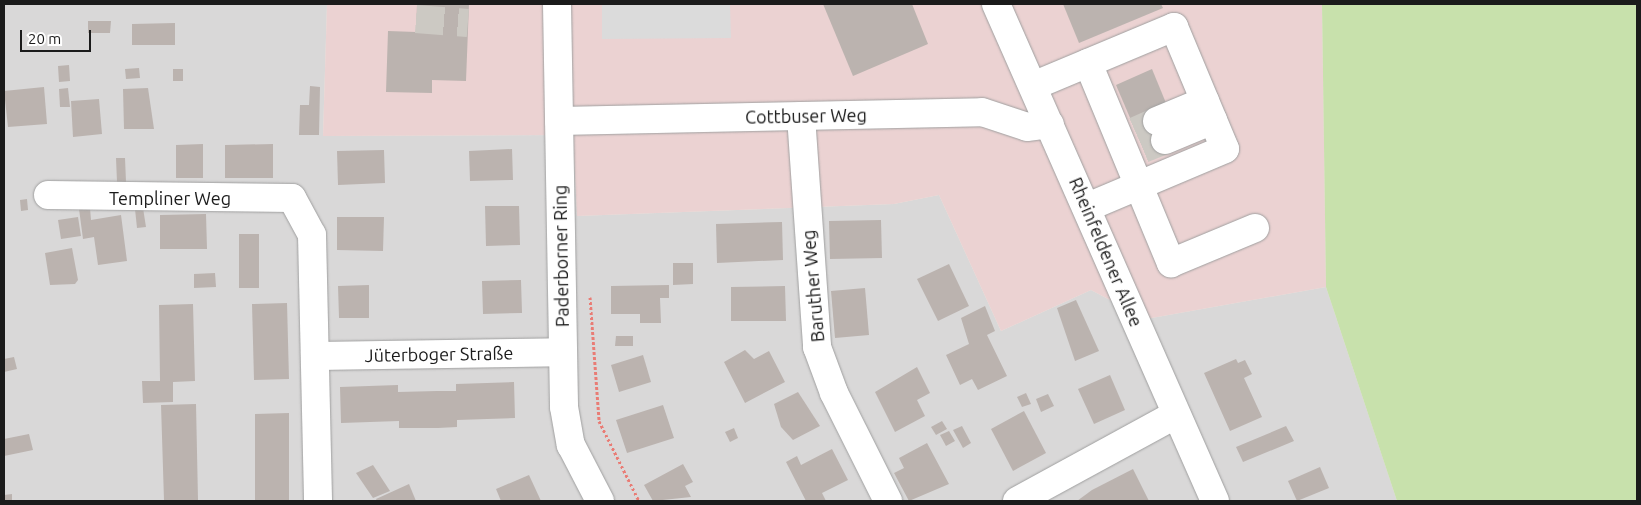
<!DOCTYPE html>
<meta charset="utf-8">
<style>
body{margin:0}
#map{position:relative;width:1641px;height:505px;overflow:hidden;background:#ebe8e1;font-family:Ubuntu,sans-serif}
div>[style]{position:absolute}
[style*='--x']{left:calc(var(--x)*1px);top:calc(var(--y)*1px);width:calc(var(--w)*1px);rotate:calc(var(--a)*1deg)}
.residential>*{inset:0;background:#d9d8d8}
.commercial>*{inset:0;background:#ebd2d2}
.grass>*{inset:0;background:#c8e1ac}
.parking>*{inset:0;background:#dbdbdb}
.building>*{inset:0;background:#bbb3af}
.minor-tunnel>*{height:28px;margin-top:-14px;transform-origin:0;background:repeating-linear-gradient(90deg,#ccc9c3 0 28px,transparent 0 42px)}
.path>*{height:3px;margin-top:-1.5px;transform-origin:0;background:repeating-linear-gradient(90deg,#e97c75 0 2.5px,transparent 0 5px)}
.roads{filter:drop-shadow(0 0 1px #9f9f9f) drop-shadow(0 0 1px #9f9f9f)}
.minor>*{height:28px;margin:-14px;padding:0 14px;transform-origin:14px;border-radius:14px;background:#fff}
span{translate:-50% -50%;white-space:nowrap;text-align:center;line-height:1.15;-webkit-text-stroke:4px #fff;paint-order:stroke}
.street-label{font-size:18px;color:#1b1b1b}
.frame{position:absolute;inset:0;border:5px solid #1b1b1b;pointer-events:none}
.scale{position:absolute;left:20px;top:30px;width:71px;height:22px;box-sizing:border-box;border:2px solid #1b1b1b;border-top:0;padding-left:6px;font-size:15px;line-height:18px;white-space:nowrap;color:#1b1b1b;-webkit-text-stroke:4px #fff;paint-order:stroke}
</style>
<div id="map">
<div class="residential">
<div style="clip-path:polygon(4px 4px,327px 4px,323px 136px,573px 135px,577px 216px,894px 204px,939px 195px,1001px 331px,1091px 290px,1146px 319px,1326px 287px,1397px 501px,4px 501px)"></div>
</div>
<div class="commercial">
<div style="clip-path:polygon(327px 4px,1322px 4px,1326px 287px,1146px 319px,1091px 290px,1001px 331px,939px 195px,894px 204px,577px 216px,573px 135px,323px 136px)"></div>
</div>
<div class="grass">
<div style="clip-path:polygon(1322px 4px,1637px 4px,1637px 501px,1397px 501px,1326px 287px)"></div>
</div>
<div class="parking">
<div style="clip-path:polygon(602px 4px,730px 4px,731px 38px,602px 39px)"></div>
</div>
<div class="building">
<div style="clip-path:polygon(417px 4px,469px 4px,466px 81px,432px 80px,432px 93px,386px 92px,388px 31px,416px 32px)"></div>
<div style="clip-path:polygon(823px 4px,912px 4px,928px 44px,853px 76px)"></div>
<div style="clip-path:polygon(1063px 4px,1161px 4px,1163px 8px,1079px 43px)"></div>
<div style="clip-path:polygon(88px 21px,111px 21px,110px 33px,88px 33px)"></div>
<div style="clip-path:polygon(175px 23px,175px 45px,132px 45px,132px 24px)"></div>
<div style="clip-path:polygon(69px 65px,70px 81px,59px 82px,58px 66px)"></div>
<div style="clip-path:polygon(139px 68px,140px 78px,126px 79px,125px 69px)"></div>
<div style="clip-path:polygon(173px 69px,183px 69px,183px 81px,173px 81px)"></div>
<div style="clip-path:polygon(1152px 69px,1166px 103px,1169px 150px,1148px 160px,1116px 85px)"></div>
<div style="clip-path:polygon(310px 86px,320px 87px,319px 135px,299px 135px,300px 105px,309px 105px)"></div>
<div style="clip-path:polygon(44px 87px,47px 124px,8px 127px,4px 91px)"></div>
<div style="clip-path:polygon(68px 88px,70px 107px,60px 107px,59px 89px)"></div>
<div style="clip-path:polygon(148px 88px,154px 129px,124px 129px,123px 89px)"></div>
<div style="clip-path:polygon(99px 99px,102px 134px,73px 137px,71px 101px)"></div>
<div style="clip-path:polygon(203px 144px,203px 178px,176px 178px,176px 145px)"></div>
<div style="clip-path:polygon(273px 144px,273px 178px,225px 178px,225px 145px)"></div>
<div style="clip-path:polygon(512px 149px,513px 180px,470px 181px,469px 151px)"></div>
<div style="clip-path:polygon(384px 150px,385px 183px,338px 185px,337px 151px)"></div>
<div style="clip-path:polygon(116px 158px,125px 158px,126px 182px,117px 182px)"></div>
<div style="clip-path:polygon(27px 199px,28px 210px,21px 211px,20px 200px)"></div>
<div style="clip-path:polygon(485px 206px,519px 206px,520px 245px,486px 246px)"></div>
<div style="clip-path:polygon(90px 208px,91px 220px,121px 215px,127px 261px,98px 265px,94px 237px,83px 239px,79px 209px)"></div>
<div style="clip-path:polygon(143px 208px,146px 227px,137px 228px,135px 209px)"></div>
<div style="clip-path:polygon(206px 214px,207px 249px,160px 249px,160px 215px)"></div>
<div style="clip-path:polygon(78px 217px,81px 236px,61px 239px,58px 220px)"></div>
<div style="clip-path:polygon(337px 217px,384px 217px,383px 251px,337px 250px)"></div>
<div style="clip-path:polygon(881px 220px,882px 258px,830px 259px,829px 221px)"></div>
<div style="clip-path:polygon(782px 222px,783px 260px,717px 263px,716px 224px)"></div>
<div style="clip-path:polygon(239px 234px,259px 234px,259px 288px,239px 288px)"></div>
<div style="clip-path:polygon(72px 248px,78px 280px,75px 284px,50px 285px,45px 253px)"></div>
<div style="clip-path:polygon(673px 263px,693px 263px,693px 284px,673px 285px)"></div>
<div style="clip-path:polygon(949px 264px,969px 306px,938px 321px,917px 279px)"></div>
<div style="clip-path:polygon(215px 273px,216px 287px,194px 288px,194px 274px)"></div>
<div style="clip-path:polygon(521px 280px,522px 313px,483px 314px,482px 281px)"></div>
<div style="clip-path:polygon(369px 285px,369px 318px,339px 318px,338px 286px)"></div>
<div style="clip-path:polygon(669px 285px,669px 298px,660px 298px,661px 323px,640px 323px,640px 314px,611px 314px,611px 286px)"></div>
<div style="clip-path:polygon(785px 286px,786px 321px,731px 321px,731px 287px)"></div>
<div style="clip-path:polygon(865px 288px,869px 335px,835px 338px,831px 291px)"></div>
<div style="clip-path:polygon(1076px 300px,1099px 351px,1075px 361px,1057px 308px)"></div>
<div style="clip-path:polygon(287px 303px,289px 379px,254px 380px,252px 304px)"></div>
<div style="clip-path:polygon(193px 304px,195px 381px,173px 382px,173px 402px,143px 403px,142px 381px,160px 381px,159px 305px)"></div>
<div style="clip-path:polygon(985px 306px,995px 331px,987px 335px,1007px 376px,978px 390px,972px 379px,960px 385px,946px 355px,969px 344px,961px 318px)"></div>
<div style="clip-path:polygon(616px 336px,633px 336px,633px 346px,615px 346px)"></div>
<div style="clip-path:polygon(745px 350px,754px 359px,769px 351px,785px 382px,745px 403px,724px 362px)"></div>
<div style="clip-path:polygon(643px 355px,651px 382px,619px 392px,611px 365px)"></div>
<div style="clip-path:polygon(14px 357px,17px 369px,4px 372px,4px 359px)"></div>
<div style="clip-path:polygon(1236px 359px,1238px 363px,1245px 360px,1252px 374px,1244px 378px,1262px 417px,1230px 431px,1204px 373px)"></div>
<div style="clip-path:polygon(917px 367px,930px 393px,917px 400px,925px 416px,895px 432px,875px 392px)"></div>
<div style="clip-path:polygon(1110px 375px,1125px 410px,1094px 424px,1078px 389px)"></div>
<div style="clip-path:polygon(514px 382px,515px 418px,457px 420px,457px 427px,438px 428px,399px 428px,399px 421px,341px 423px,340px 387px,398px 385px,398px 392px,437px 391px,456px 391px,456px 384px)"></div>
<div style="clip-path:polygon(798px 392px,820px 426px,793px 440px,781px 427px,774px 404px)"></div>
<div style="clip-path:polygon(1026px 393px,1031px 404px,1022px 407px,1017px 397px)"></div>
<div style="clip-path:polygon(1048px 394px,1054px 406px,1041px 412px,1036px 399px)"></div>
<div style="clip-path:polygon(196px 404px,198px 500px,164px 501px,161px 405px)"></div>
<div style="clip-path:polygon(663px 405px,674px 438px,627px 453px,616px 420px)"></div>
<div style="clip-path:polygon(1024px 411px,1046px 453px,1013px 471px,991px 429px)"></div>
<div style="clip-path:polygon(289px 413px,289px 501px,255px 501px,255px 414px)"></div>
<div style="clip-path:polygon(942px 421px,947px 429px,936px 435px,931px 427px)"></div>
<div style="clip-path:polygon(962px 426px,971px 443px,963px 448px,953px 430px)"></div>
<div style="clip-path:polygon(1286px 426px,1294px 441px,1243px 462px,1236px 447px)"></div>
<div style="clip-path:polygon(734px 428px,738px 438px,730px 442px,725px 432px)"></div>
<div style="clip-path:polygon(949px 431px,955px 441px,946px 446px,940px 435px)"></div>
<div style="clip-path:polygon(29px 434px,33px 450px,4px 456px,4px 439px)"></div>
<div style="clip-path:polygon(927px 443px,949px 484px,909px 501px,894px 473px,904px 468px,899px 458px)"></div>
<div style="clip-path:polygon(832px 449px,848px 480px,822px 493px,826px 501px,806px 501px,786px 462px,797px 456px,801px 465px)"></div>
<div style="clip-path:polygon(683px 464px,693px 482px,685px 486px,691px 497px,653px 501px,644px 485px)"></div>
<div style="clip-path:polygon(373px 465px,390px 491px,373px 498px,356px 473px)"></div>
<div style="clip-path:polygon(1320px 467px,1329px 488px,1297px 501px,1288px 481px)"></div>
<div style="clip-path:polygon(1133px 469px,1149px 501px,1077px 501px,1092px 490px)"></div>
<div style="clip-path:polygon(529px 475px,541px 501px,501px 501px,496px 489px)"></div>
<div style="clip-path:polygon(409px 484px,416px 501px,377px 501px,376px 499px)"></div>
<div style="clip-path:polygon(12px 494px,12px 501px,4px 501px,4px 495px)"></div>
</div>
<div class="minor-tunnel">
<div style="--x:416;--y:19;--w:52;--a:4.4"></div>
<div style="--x:1135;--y:131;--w:24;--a:-24"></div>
<div style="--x:1143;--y:149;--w:24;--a:-22"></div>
</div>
<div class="path">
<div style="--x:590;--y:297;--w:124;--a:85.8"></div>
<div style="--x:599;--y:421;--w:89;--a:63.4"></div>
</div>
<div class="roads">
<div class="minor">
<div style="--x:557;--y:4;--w:403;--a:89"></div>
<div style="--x:564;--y:407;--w:39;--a:80"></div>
<div style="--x:571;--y:445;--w:63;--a:62.6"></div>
<div style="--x:996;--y:4;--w:543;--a:66.22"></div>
<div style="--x:1088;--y:63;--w:217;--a:67.5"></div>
<div style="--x:1171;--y:263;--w:91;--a:-22.6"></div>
<div style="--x:1033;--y:86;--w:153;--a:-22.7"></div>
<div style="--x:1174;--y:27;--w:132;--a:67.3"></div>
<div style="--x:1225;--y:149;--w:149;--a:157.1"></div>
<div style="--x:801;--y:116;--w:232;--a:86"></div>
<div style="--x:817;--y:347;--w:49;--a:69.7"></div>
<div style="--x:834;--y:393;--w:121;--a:63.4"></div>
<div style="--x:559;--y:121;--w:423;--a:-1.2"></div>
<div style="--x:982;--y:112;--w:47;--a:18.4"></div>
<div style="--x:1027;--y:127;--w:23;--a:-7"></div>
<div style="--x:1157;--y:121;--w:52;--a:-22.6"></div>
<div style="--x:1165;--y:140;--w:52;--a:-22.6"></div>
<div style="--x:48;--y:195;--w:244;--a:0.7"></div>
<div style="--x:292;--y:198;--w:42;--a:61.6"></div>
<div style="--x:312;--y:235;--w:266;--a:88.7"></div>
<div style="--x:315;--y:356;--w:248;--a:-0.9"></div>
<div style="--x:1017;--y:501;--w:180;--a:-28.6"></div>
</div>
</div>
<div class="street-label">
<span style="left:806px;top:116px;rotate:-1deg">Cottbuser Weg</span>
<span style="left:170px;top:198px">Templiner Weg</span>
<span style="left:1106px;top:252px;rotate:67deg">Rheinfeldener Allee</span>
<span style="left:561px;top:256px;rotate:-91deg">Paderborner Ring</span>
<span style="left:813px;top:286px;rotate:-95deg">Baruther Weg</span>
<span style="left:439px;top:354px;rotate:-1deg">Jüterboger Straße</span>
</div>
<div class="frame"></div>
<div class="scale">20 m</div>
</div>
